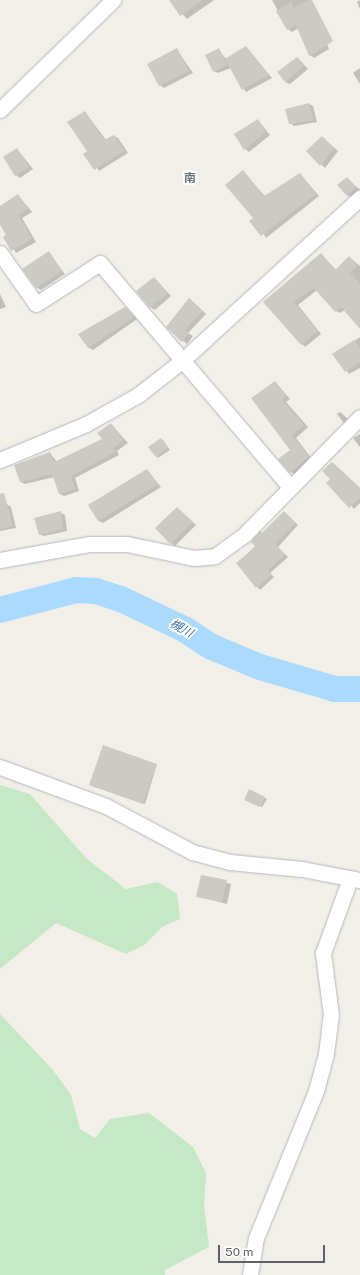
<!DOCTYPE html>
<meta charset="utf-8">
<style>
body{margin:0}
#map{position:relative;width:360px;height:1275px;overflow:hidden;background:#f1efe8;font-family:"Public Sans","Noto Sans JP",sans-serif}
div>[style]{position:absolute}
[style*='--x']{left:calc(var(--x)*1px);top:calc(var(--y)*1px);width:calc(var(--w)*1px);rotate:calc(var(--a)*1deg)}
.green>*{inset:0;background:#c5e8c5}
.shadow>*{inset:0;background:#0003}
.river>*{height:26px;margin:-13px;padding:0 13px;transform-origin:13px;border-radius:13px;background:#aadaff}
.building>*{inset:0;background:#cccac5}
.roads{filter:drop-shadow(0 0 1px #b5b8bc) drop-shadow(0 0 1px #b5b8bc)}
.minor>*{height:15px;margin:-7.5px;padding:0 7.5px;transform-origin:7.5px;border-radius:7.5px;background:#fff}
span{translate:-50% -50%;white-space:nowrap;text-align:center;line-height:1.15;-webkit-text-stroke:3.5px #fff;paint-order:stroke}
.neighbourhood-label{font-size:12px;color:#70757a;font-weight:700}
.water-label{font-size:12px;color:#4174aa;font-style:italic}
.scale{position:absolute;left:218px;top:1245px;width:107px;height:18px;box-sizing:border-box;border:2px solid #5f6368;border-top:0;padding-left:5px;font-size:12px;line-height:14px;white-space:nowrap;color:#5f6368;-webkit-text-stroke:3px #fff;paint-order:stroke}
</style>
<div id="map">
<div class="green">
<div style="clip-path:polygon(0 785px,30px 794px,87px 859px,126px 889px,158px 882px,177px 894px,180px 919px,162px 927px,144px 945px,126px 954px,56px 923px,0 969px)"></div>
<div style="clip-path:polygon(0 1014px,53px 1070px,71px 1095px,80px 1129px,95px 1138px,110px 1119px,149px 1113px,193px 1147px,206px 1173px,204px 1205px,209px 1247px,165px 1270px,165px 1275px,0 1275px)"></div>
</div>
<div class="shadow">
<div style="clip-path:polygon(170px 0,214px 0,187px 19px)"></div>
<div style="clip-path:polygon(272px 0,309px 0,329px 49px,314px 58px,310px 55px,298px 28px,292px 32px,288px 29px)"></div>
<div style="clip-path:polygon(360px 0,360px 9px,357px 2px)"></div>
<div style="clip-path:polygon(246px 47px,272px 78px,246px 92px,231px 68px,218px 73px,214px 71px,219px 50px,226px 59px)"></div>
<div style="clip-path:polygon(177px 50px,193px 73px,164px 88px,160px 85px)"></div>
<div style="clip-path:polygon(298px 58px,308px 69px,290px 84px,285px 82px)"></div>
<div style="clip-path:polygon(360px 68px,360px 84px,353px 73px)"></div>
<div style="clip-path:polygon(309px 104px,313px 106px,317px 122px,294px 126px,290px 123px)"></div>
<div style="clip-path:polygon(85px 112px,106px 140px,114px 136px,118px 138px,128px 153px,99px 171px,88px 152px)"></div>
<div style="clip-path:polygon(258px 120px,270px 135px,249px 152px,245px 149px)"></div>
<div style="clip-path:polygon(322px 137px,338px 151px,325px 168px,308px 151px)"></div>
<div style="clip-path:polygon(17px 149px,33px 169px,20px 178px,16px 175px)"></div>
<div style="clip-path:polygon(243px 172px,265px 196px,300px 174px,319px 196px,266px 238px,254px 218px)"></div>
<div style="clip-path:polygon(347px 178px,360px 190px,352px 198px,347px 195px)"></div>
<div style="clip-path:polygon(18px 195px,32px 212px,22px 218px,36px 242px,16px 253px,0 223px,0 207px)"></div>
<div style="clip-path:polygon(49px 253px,65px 274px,41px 290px,36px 287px)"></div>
<div style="clip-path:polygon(321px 254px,336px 270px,349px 257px,360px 266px,360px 328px,345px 310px,340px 313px,336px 311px,317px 290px,298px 305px,321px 334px,305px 347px,264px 302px)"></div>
<div style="clip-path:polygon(154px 278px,171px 296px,155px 310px,150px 307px)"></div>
<div style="clip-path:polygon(0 294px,6px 307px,0 309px)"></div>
<div style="clip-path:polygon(190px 299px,206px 314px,188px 333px,193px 336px,187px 344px,168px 327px)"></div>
<div style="clip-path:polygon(126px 308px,137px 319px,93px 350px,89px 348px,80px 335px)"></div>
<div style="clip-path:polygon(360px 337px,360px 368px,349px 374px,334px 355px)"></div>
<div style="clip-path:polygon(275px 382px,290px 399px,286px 402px,308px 427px,296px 438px,312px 459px,295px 474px,290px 472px,292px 450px)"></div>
<div style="clip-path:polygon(340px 412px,348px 419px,344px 423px,337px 414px)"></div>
<div style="clip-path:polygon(111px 424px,128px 443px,117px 451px,119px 455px,75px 478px,79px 491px,64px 496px,60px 494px,54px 477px,25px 484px,21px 482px,50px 453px,57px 462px,104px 440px)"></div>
<div style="clip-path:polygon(360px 434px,360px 447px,353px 438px)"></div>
<div style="clip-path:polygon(163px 440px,170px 450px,158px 458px,157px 457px)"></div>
<div style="clip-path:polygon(333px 463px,360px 488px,360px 503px,354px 509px,331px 479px)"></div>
<div style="clip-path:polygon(147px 470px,161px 487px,103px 523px,99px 521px,89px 506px)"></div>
<div style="clip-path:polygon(6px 504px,11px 507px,16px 528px,0 531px,0 506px)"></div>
<div style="clip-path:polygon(177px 508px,196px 525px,175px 546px,171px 543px)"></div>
<div style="clip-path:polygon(61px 513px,65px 515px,67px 531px,44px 536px,39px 534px)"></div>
<div style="clip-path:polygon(287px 515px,298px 525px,278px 547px,288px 557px,270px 573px,274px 577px,260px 590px,238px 563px)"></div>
<div style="clip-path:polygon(157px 764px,145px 804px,92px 786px)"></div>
<div style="clip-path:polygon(250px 791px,267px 799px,262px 807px,246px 799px)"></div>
<div style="clip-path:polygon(202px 876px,231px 884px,227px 904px,197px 896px)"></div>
</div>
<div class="river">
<div style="--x:0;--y:610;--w:79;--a:-14.7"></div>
<div style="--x:76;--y:590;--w:20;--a:3"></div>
<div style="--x:96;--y:591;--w:26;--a:18"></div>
<div style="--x:121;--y:599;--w:70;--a:25.5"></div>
<div style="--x:184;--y:629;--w:33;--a:33"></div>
<div style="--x:212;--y:647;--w:52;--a:22.6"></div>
<div style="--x:260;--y:667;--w:78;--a:16.3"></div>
<div style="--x:335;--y:689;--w:25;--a:0"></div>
</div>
<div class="building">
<div style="clip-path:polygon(169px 0,203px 0,180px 16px)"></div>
<div style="clip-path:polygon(308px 0,312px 0,333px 41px,309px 56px,296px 25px,287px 30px,276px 11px,291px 2px,294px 8px)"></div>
<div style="clip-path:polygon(246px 46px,269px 75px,242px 90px,225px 59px)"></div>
<div style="clip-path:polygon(177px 48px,189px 71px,159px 86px,147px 64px)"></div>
<div style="clip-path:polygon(219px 48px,227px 65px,213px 72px,205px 55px)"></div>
<div style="clip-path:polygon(297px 57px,304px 66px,285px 82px,277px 72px)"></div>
<div style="clip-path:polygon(309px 103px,313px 120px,289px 124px,285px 109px)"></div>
<div style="clip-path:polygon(85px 111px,104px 140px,114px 135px,124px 151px,94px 170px,83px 154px,87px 151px,67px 122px)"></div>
<div style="clip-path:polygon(258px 119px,266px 132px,244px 150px,234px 134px)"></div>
<div style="clip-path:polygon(322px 136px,334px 148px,320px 166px,306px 151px)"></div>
<div style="clip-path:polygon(17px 148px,29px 167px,15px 176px,3px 157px)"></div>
<div style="clip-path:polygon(243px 170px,264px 196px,300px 173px,316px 194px,261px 236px,249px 221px,253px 218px,225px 185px)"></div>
<div style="clip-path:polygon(347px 177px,356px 187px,347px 196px,337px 185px)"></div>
<div style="clip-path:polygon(18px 194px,28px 209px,19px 215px,32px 239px,11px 251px,3px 237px,6px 235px,0 225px,0 206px)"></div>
<div style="clip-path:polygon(49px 251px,62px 271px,36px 288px,22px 269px)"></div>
<div style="clip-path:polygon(321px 253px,335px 270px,349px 256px,358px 265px,350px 273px,360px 284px,360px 329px,341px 307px,335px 312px,314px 288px,294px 302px,318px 331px,301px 345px,263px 302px)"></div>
<div style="clip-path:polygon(154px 277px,168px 293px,150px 308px,136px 291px)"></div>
<div style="clip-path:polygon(189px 298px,203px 311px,185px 330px,189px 333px,182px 342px,166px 327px)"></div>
<div style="clip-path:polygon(125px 307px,134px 317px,88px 348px,78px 334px)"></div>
<div style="clip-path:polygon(354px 340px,360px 349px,360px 362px,345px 372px,332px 354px)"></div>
<div style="clip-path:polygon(275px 381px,287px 396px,282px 400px,304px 425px,292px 435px,309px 456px,290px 473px,278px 459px,290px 450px,251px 398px)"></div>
<div style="clip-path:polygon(111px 423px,124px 440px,113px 448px,115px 452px,71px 476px,75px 489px,59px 494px,52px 474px,20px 482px,14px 465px,50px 452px,54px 462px,102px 439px,97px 433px)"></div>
<div style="clip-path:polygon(161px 438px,168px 448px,156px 457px,148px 447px)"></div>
<div style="clip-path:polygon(332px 462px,360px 488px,360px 498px,349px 508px,326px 483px,330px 479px,322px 471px)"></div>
<div style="clip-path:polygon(147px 469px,158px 484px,98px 521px,88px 505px)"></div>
<div style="clip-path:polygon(4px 493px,13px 526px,0 529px,0 494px)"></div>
<div style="clip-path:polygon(177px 507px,193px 522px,170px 544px,155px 528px)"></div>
<div style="clip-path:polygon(61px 511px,63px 529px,39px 535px,34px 518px)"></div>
<div style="clip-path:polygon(284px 511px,296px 523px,275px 544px,285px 555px,268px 570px,272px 575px,256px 588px,236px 563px,256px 547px,251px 542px,260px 531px,262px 533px)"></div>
<div style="clip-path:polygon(103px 745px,157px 764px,143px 804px,89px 785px)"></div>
<div style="clip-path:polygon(249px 789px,265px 797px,260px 807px,244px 800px)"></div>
<div style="clip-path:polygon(201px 875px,227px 880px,222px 902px,196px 897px)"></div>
</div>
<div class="roads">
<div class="minor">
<div style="--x:0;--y:110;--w:158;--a:-44.2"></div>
<div style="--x:0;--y:253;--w:62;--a:54.8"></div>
<div style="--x:36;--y:304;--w:76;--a:-32.6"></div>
<div style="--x:100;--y:263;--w:292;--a:49.7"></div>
<div style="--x:0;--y:460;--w:93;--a:-22.7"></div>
<div style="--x:86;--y:424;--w:60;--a:-29.1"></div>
<div style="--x:138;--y:395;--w:58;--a:-38"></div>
<div style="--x:184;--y:359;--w:239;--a:-42.5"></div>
<div style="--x:0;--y:560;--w:90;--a:-10.2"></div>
<div style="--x:89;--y:544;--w:38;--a:0"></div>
<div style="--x:127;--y:544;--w:68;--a:11.8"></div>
<div style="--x:194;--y:558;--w:21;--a:-5"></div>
<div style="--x:215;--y:556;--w:37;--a:-36"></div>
<div style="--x:245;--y:534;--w:164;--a:-45.5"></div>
<div style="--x:0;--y:767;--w:113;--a:20.2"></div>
<div style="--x:106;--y:806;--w:98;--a:28.1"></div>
<div style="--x:192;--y:852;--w:39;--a:15"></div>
<div style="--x:230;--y:862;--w:72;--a:5.6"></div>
<div style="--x:302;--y:869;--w:58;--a:10.9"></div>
<div style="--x:250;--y:1275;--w:37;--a:-81"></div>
<div style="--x:256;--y:1238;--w:159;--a:-67.8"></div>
<div style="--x:316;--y:1091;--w:38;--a:-75"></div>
<div style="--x:326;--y:1054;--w:39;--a:-83"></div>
<div style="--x:331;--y:1015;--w:63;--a:-97.4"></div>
<div style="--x:323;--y:953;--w:79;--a:-70"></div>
</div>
</div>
<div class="neighbourhood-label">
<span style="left:190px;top:179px">南</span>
</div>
<div class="water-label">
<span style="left:181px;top:629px;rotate:29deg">槻川</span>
</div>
<div class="scale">50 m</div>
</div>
